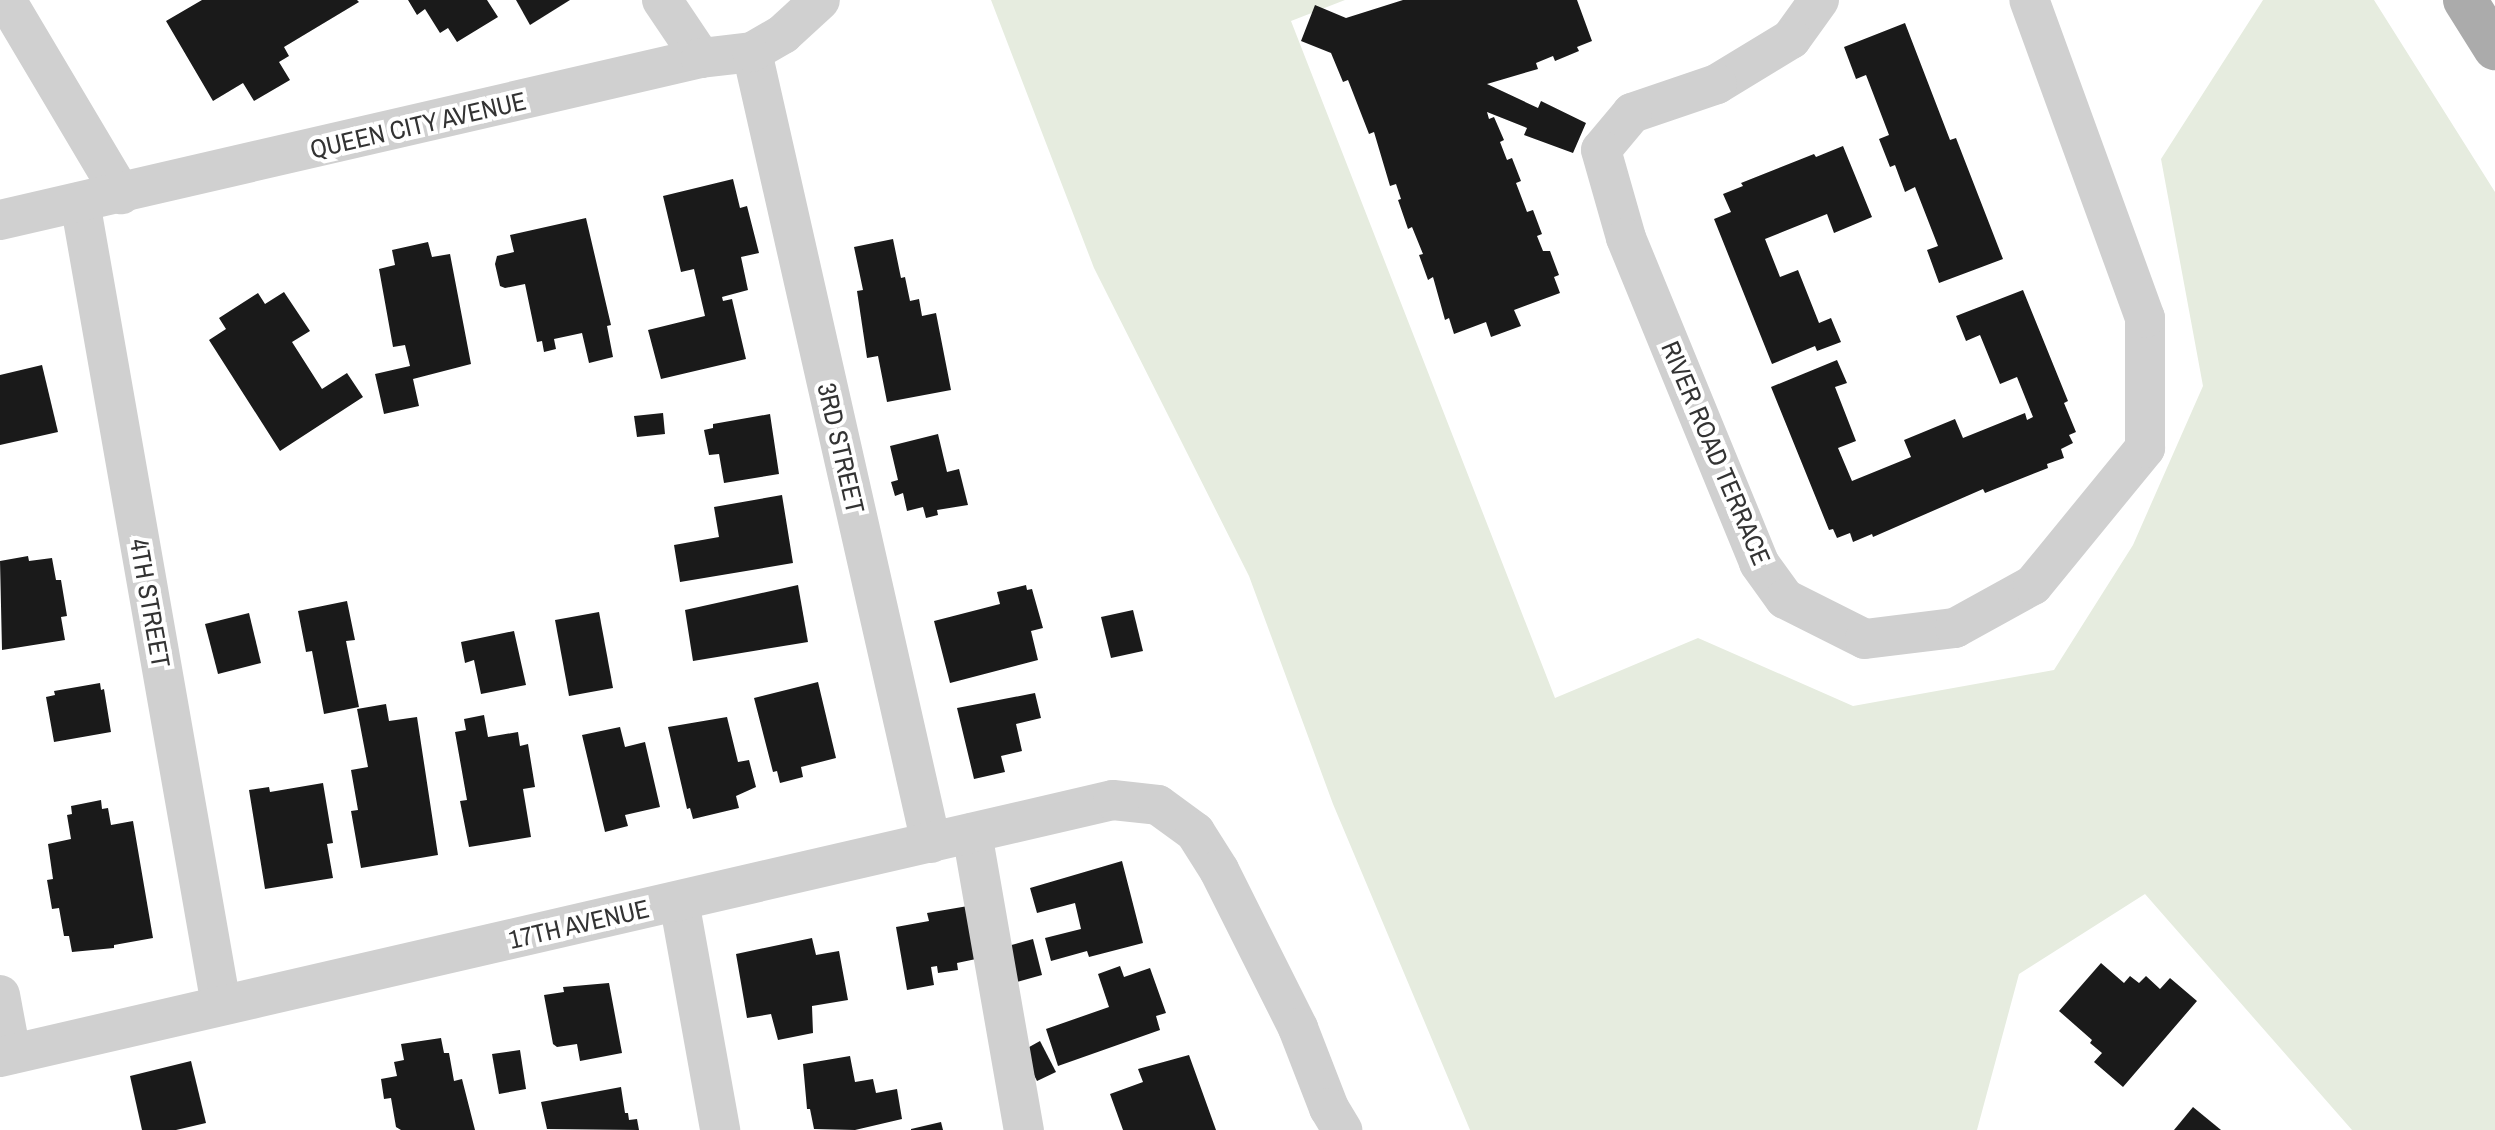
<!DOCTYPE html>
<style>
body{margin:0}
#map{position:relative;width:2495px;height:1130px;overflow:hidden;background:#fff;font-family:"Archivo Narrow",sans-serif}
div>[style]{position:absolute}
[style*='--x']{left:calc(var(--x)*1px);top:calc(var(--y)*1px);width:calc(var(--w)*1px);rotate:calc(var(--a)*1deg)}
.green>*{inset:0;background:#e6ecdf}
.building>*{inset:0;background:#1a1a1a}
.minor>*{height:40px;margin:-20px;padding:0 20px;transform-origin:20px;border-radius:20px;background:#d0d0d0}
.major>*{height:44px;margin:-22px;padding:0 22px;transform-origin:22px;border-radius:22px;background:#ababab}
span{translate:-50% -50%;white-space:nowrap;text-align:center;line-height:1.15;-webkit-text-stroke:8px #fff;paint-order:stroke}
.street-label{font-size:26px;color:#333}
</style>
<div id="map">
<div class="green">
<div style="clip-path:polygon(991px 0,1345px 0,1291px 21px,1555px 698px,1698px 638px,1853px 706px,2054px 670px,2133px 545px,2203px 386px,2161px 159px,2263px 0,2374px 0,2495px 192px,2495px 1130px,2352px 1130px,2145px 894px,2019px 974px,1977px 1130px,1470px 1130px,1333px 804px,1249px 576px,1094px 268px)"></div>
</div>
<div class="building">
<div style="clip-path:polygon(202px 0,357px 0,359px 2px,284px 47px,289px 56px,279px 62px,290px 80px,254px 101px,243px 83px,213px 101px,166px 21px)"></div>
<div style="clip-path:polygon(408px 0,487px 0,498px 17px,457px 42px,448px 28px,440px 33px,425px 9px,417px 15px)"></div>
<div style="clip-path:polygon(516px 0,570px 0,530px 25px)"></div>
<div style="clip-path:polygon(1403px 0,1577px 0,1592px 41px,1577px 47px,1579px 51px,1555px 61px,1553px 56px,1536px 63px,1538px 69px,1487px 84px,1538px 108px,1541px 101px,1586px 123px,1573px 153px,1524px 135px,1527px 128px,1487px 112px,1489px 119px,1494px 117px,1504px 140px,1500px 142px,1507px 160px,1512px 158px,1521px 181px,1516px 183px,1527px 212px,1533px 210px,1542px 234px,1537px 236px,1543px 251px,1550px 251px,1559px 275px,1554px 277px,1560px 293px,1514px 310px,1521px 326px,1491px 337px,1486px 322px,1454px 334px,1449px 318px,1445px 320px,1433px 277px,1428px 280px,1419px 255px,1423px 254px,1412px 227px,1408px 229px,1398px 200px,1401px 199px,1396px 184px,1390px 186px,1374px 132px,1369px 134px,1348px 80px,1343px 82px,1331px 53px,1301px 41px,1315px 5px,1346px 18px)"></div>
<div style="clip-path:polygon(1905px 23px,1950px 140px,1956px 138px,2003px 259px,1939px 283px,1927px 250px,1938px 246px,1915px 187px,1905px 192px,1895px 165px,1890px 167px,1879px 139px,1889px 135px,1866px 75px,1856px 79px,1844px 47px)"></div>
<div style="clip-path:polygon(1843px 146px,1872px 217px,1834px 233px,1827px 214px,1765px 239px,1780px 277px,1798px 270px,1819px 323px,1831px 318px,1841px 342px,1817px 351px,1815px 346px,1772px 364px,1714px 219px,1731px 212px,1723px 194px,1743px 186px,1741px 183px,1814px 154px,1816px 157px)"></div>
<div style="clip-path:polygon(733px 179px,740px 208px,747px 206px,759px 253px,741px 257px,748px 290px,722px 297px,723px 301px,732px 299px,746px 359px,661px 379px,648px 330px,705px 316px,694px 269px,681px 272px,663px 196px)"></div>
<div style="clip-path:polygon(586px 218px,611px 325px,607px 326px,613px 357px,589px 363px,582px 333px,554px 339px,556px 349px,544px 352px,542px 341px,537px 342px,525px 284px,505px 288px,500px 286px,495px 264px,497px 256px,514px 252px,510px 235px)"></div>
<div style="clip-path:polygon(893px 239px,901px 278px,905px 277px,910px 301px,919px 299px,922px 316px,936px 313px,951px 390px,887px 402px,878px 356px,867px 358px,857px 291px,863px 290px,854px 247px)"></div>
<div style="clip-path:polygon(428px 242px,432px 257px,450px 254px,471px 364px,413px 379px,419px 406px,384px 414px,375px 374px,410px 366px,405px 345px,393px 347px,379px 269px,395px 265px,392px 250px)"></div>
<div style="clip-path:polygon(2023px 290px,2068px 401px,2064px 403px,2076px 432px,2069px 435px,2073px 443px,2061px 449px,2064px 458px,2047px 464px,2048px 468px,1985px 493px,1983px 489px,1873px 537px,1872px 534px,1853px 542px,1850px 533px,1837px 538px,1833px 529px,1829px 530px,1771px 387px,1837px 360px,1847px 383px,1835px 387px,1856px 441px,1838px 448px,1852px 481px,1911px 457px,1904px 440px,1955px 419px,1963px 438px,2025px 413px,2027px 420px,2033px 417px,2017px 377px,2000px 384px,1980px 335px,1966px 341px,1956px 316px)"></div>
<div style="clip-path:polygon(284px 292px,310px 331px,292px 342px,322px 389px,347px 373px,363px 397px,280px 451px,209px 340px,226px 329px,219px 318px,258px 293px,265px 304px)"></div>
<div style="clip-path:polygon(42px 365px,58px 432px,0 445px,0 375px)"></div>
<div style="clip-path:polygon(663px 413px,665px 434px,637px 437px,634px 416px)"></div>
<div style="clip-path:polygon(770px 414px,779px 474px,724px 483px,719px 454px,709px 455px,704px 430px,713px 428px,713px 424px)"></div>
<div style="clip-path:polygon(938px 434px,947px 472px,959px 469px,968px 505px,937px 510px,938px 515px,926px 518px,923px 507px,907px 511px,903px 493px,895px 496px,891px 482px,898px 480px,890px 446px)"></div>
<div style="clip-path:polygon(782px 495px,793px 563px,680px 582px,674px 545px,719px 537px,714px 507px)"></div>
<div style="clip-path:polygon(28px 556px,29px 561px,52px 558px,56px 580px,61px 580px,67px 616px,61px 617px,65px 640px,2px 650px,0 561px)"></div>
<div style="clip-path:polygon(798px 585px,808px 642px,693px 661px,685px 610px)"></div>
<div style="clip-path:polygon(1026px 585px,1027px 590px,1032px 589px,1043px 628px,1031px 631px,1038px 660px,950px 683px,934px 621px,1000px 604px,997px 592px)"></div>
<div style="clip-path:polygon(347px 601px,355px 640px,346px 641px,359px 707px,324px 714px,312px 651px,306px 652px,298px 611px)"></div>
<div style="clip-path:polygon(1133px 610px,1143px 651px,1111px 658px,1101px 617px)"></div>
<div style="clip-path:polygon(599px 612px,613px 688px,569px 696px,555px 620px)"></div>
<div style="clip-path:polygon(249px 613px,261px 663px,218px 674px,205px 624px)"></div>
<div style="clip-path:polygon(514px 631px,526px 685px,481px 694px,474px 660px,465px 663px,461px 642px)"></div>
<div style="clip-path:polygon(818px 682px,836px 758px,801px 767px,803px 777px,780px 783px,777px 771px,773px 772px,754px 698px)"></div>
<div style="clip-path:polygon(100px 683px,101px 690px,104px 689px,111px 732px,54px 742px,46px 697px,55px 695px,54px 691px)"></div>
<div style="clip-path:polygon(1035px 693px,1041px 718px,1016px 724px,1022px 751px,1001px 756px,1005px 772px,974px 779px,957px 708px)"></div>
<div style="clip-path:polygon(386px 704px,389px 721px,417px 717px,438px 855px,361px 868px,351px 811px,358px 810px,351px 770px,368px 767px,357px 709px)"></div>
<div style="clip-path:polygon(484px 715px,488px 737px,518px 732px,520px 746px,528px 744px,535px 787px,523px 789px,531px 837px,469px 847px,460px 801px,467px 800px,455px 732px,466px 730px,464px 719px)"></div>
<div style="clip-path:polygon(727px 717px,738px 762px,749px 760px,756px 787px,736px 796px,739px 808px,693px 819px,690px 808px,687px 809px,668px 727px)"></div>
<div style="clip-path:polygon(620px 727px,625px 747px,645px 742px,660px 807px,625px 815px,628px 826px,605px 832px,582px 735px)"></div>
<div style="clip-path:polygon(323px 783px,333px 843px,327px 844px,333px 878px,265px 889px,249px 790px,269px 787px,270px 792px)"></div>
<div style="clip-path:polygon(101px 800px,102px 809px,108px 808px,111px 825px,133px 821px,153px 938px,114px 945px,114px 948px,72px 952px,69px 936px,64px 936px,59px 908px,52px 909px,47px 880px,53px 879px,48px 844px,71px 839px,67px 815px,72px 814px,71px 806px)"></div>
<div style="clip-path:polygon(1122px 861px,1143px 943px,1089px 957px,1087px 951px,1051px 961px,1045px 938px,1081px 929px,1075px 903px,1037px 913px,1030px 888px)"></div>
<div style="clip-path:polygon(968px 906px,976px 959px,957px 963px,958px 970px,938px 973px,937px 966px,931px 967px,934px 985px,907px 990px,896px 927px,929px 921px,927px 913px)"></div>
<div style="clip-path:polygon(812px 938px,816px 955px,839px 951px,848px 1000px,812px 1006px,813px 1033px,778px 1040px,771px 1014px,747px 1018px,736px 954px)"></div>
<div style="clip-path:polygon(1033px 939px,1042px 975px,1013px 983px,1004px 947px)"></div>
<div style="clip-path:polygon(2101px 963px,2124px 983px,2130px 976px,2139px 983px,2146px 976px,2160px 989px,2170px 978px,2197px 1001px,2123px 1087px,2094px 1062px,2102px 1053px,2090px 1043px,2092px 1040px,2059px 1011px)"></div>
<div style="clip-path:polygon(1120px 966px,1124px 977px,1150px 968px,1166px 1013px,1156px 1016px,1160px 1030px,1058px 1066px,1046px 1029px,1109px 1007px,1098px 974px)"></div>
<div style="clip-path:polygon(609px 983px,622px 1053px,580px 1061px,577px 1044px,557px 1047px,553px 1044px,544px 995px,564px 992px,563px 987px)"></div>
<div style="clip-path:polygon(441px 1038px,444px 1053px,449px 1053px,454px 1081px,462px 1079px,475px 1130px,401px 1130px,396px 1127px,391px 1098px,384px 1099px,381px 1079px,397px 1076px,394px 1062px,404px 1060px,401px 1044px)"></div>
<div style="clip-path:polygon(1040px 1041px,1056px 1072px,1037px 1081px,1022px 1051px)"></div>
<div style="clip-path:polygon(520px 1050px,526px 1089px,499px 1094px,492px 1054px)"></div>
<div style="clip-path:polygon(1189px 1055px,1216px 1130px,1123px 1130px,1110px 1094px,1143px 1082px,1138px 1069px)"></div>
<div style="clip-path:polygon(850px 1056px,855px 1082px,873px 1079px,876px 1093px,897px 1089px,902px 1119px,855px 1130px,814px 1129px,810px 1109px,807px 1109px,803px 1064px)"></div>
<div style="clip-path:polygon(191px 1061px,206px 1123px,176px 1130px,142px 1130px,130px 1076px)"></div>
<div style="clip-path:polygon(621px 1087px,625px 1113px,628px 1113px,629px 1120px,637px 1119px,639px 1130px,547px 1129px,541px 1102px)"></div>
<div style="clip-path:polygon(2193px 1107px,2221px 1130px,2174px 1130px)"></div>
<div style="clip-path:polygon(941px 1122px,943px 1130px,911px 1130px,911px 1129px)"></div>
</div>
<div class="minor">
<div style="--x:6;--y:0;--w:226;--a:59.3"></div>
<div style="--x:662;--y:0;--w:70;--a:56.1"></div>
<div style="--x:1819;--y:0;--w:48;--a:125.7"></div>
<div style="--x:1791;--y:39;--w:87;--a:148.7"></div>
<div style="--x:1717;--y:84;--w:90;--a:161.2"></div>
<div style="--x:1632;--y:113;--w:48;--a:130"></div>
<div style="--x:1601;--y:150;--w:91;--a:74.1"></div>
<div style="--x:1626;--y:238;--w:351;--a:67.7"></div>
<div style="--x:1759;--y:563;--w:44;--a:54.2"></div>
<div style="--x:1785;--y:599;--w:89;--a:26.6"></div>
<div style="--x:1865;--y:639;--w:91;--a:-7"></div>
<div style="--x:1955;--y:628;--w:89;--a:-28.9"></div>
<div style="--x:2033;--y:585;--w:177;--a:-50.7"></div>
<div style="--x:2145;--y:448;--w:130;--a:-90"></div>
<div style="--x:2145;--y:318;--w:338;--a:-110"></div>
<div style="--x:752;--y:52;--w:811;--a:77.25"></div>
<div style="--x:80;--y:202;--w:815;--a:80.04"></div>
<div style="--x:0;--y:220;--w:719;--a:-13.01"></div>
<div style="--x:701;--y:58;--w:51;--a:-6.7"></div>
<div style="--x:752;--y:52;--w:36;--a:-30"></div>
<div style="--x:783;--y:34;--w:50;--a:-42.6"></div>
<div style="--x:972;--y:833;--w:302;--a:80.1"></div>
<div style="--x:679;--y:901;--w:233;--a:79.8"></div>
<div style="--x:0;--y:995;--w:60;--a:79.4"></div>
<div style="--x:0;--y:1057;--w:1142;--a:-13"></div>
<div style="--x:1113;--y:800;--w:45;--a:6.3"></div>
<div style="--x:1158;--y:805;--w:46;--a:36.1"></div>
<div style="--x:1195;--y:832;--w:45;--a:57.7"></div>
<div style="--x:1219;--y:870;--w:177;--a:63.4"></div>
<div style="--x:1298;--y:1028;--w:86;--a:68.8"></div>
<div style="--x:1329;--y:1108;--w:26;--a:59"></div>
</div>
<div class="major">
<div style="--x:2465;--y:0;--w:57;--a:58"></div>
</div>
<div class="street-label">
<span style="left:418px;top:125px;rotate:-13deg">QUEEN CITY AVENUE</span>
<span style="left:841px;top:448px;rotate:77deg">3RD STREET</span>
<span style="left:1716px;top:453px;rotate:67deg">RIVER ROAD TERRACE</span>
<span style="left:150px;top:603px;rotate:80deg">4TH STREET</span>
<span style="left:579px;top:924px;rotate:-13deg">17TH AVENUE</span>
</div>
</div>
